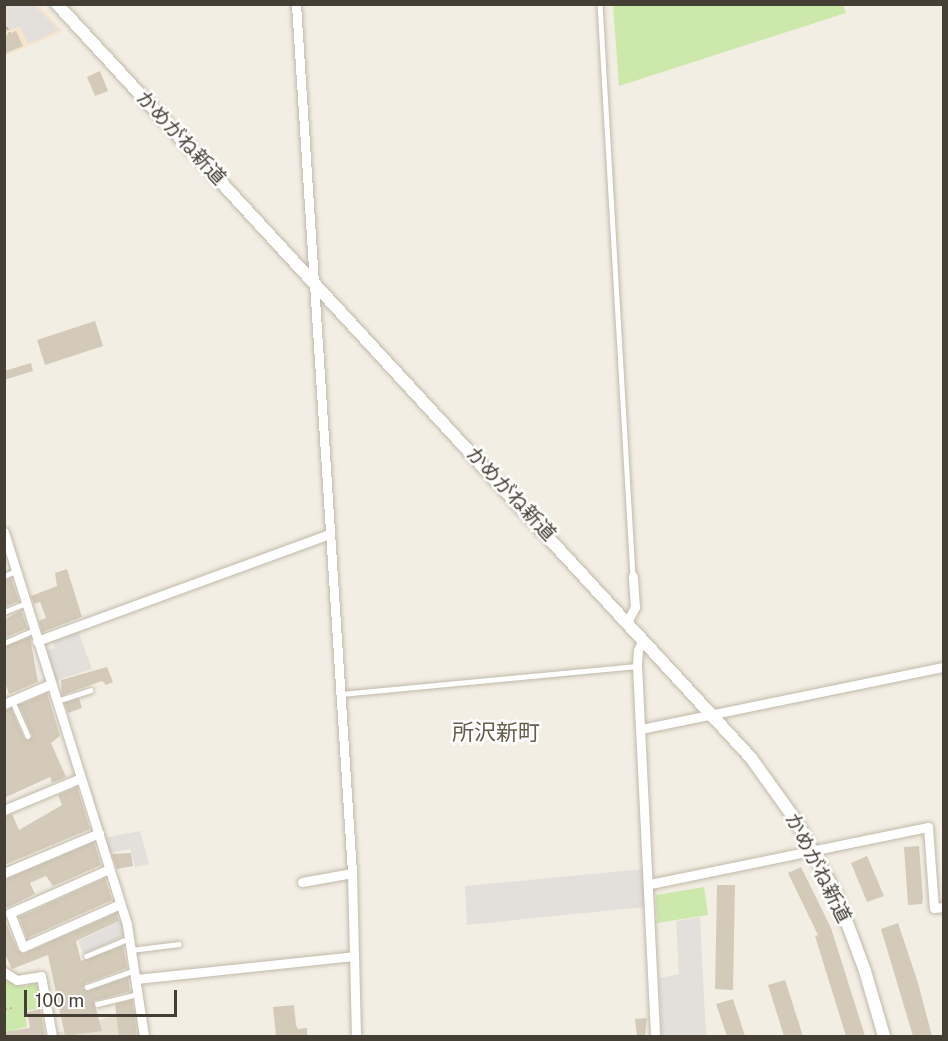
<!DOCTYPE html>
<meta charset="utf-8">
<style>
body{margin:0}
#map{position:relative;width:948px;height:1041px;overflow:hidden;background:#f3eee4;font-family:"Public Sans","Noto Sans JP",sans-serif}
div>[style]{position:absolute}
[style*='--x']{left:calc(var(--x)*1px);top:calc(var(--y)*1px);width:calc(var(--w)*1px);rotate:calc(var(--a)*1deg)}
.residential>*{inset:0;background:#e7e0d2}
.commercial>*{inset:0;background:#f6e5cd}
.green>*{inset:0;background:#cce9ab}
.parking>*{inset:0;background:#e3e0dc}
.building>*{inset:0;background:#d4cab9}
.path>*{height:1.5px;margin-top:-0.75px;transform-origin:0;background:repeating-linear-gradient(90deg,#c0b297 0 3px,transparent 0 6px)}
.roads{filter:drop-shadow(0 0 2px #c1b9a9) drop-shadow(0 0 2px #c1b9a9)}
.service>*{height:4.5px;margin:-2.25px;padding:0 2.25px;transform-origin:2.25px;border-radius:2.25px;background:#fff}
.minor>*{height:9px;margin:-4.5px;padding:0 4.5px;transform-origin:4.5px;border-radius:4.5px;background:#fff}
.tertiary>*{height:12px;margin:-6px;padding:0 6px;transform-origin:6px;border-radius:6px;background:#fff}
span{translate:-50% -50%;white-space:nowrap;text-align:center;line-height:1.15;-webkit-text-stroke:5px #fff;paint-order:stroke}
.street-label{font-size:20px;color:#453e34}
.quarter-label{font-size:22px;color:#685c4a}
.frame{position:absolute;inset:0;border:6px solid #453e34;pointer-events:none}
.scale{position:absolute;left:24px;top:990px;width:153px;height:27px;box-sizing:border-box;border:3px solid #453e34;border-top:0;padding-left:8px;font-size:18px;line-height:21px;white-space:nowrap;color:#453e34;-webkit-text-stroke:4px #fff;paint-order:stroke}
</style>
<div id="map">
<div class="residential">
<div style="clip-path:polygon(136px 1009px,140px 1036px,47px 1036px)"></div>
</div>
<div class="commercial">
<div style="clip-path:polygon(5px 5px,39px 5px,63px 31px,5px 56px)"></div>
</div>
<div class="green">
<div style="clip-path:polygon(843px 5px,846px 13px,619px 86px,613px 5px)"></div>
<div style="clip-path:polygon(704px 887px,708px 915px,657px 923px,656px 895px)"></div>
<div style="clip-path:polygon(5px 981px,25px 987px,33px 982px,39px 987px,42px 1008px,25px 1011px,27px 1027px,14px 1030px,15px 1036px,5px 1036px)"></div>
</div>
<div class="parking">
<div style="clip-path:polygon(4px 5px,34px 5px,59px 30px,28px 44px,20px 26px,5px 32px)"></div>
<div style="clip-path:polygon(78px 631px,92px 669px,55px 681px,44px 651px,54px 648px,52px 640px)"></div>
<div style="clip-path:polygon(140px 831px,149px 864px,135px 867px,130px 849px,108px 853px,103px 838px)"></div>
<div style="clip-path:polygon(643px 869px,645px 907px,467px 925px,465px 886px)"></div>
<div style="clip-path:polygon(700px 917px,706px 1036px,662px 1036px,659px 978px,679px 974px,676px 921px)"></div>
<div style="clip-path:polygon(122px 920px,124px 936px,84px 954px,78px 941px)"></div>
</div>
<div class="building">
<div style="clip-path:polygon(16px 31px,23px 46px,4px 54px,4px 36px)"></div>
<div style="clip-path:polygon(100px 71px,108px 91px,95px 96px,87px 77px)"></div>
<div style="clip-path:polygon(95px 321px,103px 346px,45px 365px,37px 340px)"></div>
<div style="clip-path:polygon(31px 363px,33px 371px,4px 380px,4px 371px)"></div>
<div style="clip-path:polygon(67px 569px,82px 617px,42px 632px,39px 621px,46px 618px,40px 602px,34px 604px,31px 596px,57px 586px,55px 573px)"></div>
<div style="clip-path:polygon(11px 578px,19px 601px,6px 606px,4px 580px)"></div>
<div style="clip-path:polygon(21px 610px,27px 628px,4px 638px,4px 620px)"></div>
<div style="clip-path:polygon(30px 637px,38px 682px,9px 694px,4px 680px,4px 647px)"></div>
<div style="clip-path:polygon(107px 667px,113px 682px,106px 685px,102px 681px,62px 695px,61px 680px)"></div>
<div style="clip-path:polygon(47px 693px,60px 736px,51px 743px,66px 777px,52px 783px,50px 777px,4px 798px,4px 711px,11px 708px,24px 738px,29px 740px,32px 735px,19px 705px)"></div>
<div style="clip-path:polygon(79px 698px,82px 708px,68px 713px,65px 703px)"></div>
<div style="clip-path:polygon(77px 787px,90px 829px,4px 865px,4px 817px,12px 814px,19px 830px,62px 805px,58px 795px)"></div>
<div style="clip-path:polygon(94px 842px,101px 865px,53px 886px,46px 876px,30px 883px,35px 894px,4px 909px,4px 880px)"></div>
<div style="clip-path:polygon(919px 846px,923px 899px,922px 904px,908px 905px,904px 847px)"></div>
<div style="clip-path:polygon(131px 853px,133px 866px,117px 869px,112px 854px)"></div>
<div style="clip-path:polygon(867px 856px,884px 896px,867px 902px,851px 863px)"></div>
<div style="clip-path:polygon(801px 867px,831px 928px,865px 1036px,846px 1036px,815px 936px,818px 935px,788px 873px)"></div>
<div style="clip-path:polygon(105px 878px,112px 900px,27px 938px,19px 917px)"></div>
<div style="clip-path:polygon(717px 885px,735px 885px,733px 990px,715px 989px)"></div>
<div style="clip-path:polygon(116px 913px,119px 921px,76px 941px,81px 961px,123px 946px,127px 968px,86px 983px,83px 988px,88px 991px,128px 977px,130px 991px,94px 1001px,102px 1031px,65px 1036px,48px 955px,12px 969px,4px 952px,4px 918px,17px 949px,23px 954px)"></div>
<div style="clip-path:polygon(898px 923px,918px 983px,932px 1036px,913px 1036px,881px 929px)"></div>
<div style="clip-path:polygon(785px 980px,803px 1036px,784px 1036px,768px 985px)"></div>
<div style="clip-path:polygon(733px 999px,745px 1036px,727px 1036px,716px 1004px)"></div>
<div style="clip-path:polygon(132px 1000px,137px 1036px,119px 1036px,115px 1004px)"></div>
<div style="clip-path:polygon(294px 1005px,296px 1025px,298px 1029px,307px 1028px,307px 1036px,276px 1036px,273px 1007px)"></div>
<div style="clip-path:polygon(40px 1009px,45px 1036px,5px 1036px,4px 1032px,30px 1028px,27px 1012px)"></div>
<div style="clip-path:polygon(647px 1018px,645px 1036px,637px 1036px,635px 1019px)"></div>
</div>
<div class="path">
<div style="--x:4;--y:22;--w:13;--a:63"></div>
<div style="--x:4;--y:1010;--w:8;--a:-14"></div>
</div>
<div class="roads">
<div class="service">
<div style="--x:600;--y:4;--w:573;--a:86.7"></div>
<div style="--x:4;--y:576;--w:13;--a:-23"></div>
<div style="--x:4;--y:612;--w:24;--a:-22"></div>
<div style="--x:4;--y:643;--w:33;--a:-23"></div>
<div style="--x:341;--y:694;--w:297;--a:-5.4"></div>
<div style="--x:12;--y:700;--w:39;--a:66"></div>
<div style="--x:57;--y:701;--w:35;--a:-18"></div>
<div style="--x:131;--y:950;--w:48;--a:-7.1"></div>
<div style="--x:86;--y:956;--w:48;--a:-22.2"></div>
<div style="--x:87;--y:987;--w:51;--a:-19.5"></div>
<div style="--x:97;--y:1004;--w:42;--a:-13.7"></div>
</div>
<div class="minor">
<div style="--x:296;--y:4;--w:871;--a:86.31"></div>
<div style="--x:352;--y:873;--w:163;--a:88.6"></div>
<div style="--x:4;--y:532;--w:412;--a:72.6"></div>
<div style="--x:127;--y:925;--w:112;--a:81.3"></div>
<div style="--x:627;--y:622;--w:17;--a:-62"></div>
<div style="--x:635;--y:607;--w:31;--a:-94"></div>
<div style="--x:643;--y:639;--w:12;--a:114"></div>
<div style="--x:638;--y:650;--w:16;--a:94"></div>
<div style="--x:637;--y:666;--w:370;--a:87.2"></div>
<div style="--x:37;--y:641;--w:312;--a:-20.1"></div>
<div style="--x:4;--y:704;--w:51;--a:-23.1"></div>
<div style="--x:641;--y:729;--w:309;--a:-11.6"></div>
<div style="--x:4;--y:810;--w:83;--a:-22.6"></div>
<div style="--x:109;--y:869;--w:108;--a:156"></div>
<div style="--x:10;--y:913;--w:36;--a:69"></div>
<div style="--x:23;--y:947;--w:106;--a:-23.9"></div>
<div style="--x:4;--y:873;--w:103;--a:-22.8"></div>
<div style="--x:302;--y:882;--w:51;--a:-10.2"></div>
<div style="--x:650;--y:884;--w:284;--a:-11.6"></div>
<div style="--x:928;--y:827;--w:81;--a:85.8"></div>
<div style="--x:934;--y:908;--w:10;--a:-6"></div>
<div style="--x:4;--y:972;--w:15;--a:32"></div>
<div style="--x:17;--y:980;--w:24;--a:-9"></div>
<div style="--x:41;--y:976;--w:61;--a:79.6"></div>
<div style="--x:136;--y:979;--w:219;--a:-6"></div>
</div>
<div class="tertiary">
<div style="--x:57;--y:4;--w:1025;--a:47.37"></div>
<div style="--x:751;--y:758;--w:79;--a:54.3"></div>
<div style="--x:797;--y:822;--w:84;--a:61.6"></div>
<div style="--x:837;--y:896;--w:80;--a:69.5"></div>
<div style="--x:865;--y:971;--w:68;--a:73.7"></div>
</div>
</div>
<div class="street-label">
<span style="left:181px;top:138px;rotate:47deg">かめがね新道</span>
<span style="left:511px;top:494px;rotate:47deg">かめがね新道</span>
<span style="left:818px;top:868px;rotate:63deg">かめがね新道</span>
</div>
<div class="quarter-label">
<span style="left:496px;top:733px">所沢新町</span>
</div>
<div class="frame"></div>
<div class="scale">100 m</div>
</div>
